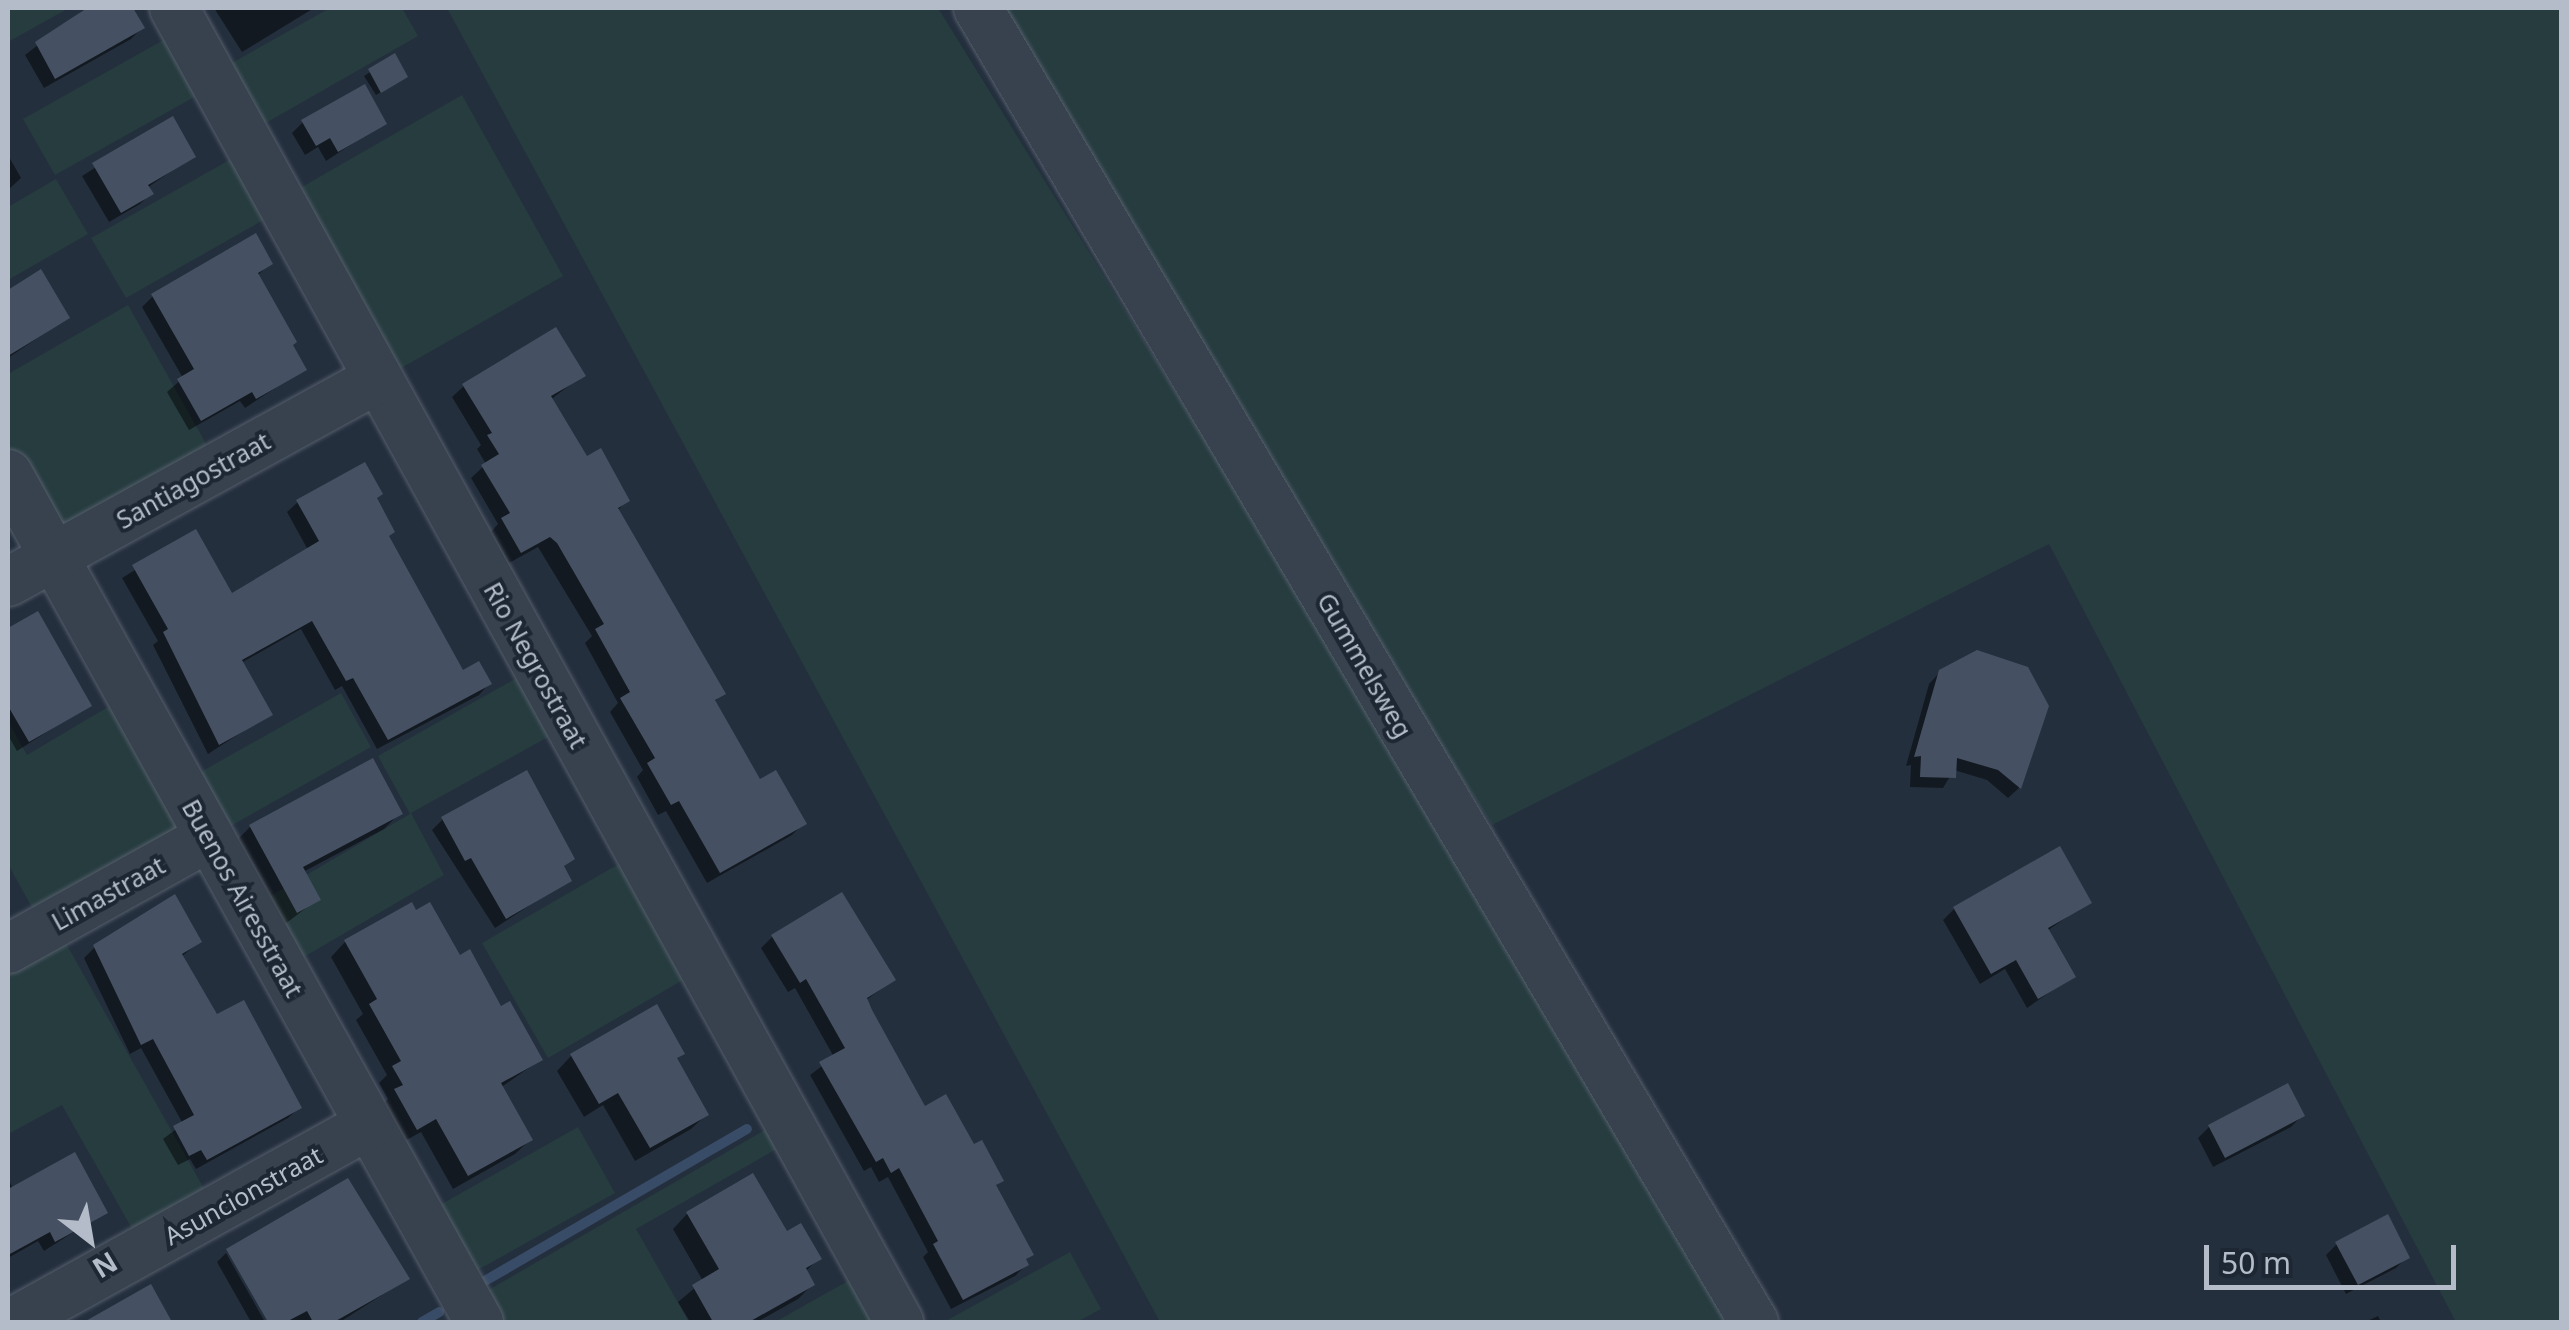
<!DOCTYPE html>
<style>
body{margin:0}
#map{position:relative;width:2569px;height:1330px;overflow:hidden;background:#242f3e;font-family:"Noto Sans",sans-serif}
div>[style]{position:absolute}
[style*='--x']{left:calc(var(--x)*1px);top:calc(var(--y)*1px);width:calc(var(--w)*1px);rotate:calc(var(--a)*1deg)}
.green>*{inset:0;background:#263c3f}
.shadow>*{inset:0;background:#0007}
.stream>*{height:10px;margin:-5px;padding:0 5px;transform-origin:5px;border-radius:5px;background:#394c67}
.building>*{inset:0;background:#455162}
.roads{filter:drop-shadow(0 0 2px #565f6c) drop-shadow(0 0 2px #565f6c)}
.minor>*{height:48px;margin:-24px;padding:0 24px;transform-origin:24px;border-radius:24px;background:#38414e}
span{translate:-50% -50%;white-space:nowrap;text-align:center;line-height:1.15;-webkit-text-stroke:8px #1d2633;paint-order:stroke}
.street-label{font-size:25px;color:#b4bcc9}
.frame{position:absolute;inset:0;border:10px solid #b4bcc9;pointer-events:none}
.north{position:absolute;left:40px;top:1190px;width:100px;height:100px;-webkit-text-stroke:8px #1d2633;paint-order:stroke;rotate:149deg;font-size:28px;font-weight:700;line-height:40px;text-align:center;color:#b4bcc9}
.north::after{content:'';display:block;margin:auto;width:35px;height:45px;background:#b4bcc9;clip-path:polygon(50% 0,100% 100%,50% 72%,0 100%)}
.scale{position:absolute;left:2204px;top:1245px;width:252px;height:45px;box-sizing:border-box;border:5px solid #b4bcc9;border-top:0;padding-left:12px;font-size:30px;line-height:35px;white-space:nowrap;color:#b4bcc9;-webkit-text-stroke:8px #1d2633;paint-order:stroke}
</style>
<div id="map">
<div class="green">
<div style="clip-path:polygon(8px 8px,69px 8px,8px 42px)"></div>
<div style="clip-path:polygon(330px 8px,402px 8px,418px 36px,257px 128px,223px 68px)"></div>
<div style="clip-path:polygon(447px 8px,938px 8px,1455px 844px,1742px 1322px,1160px 1322px)"></div>
<div style="clip-path:polygon(963px 8px,2561px 8px,2561px 1322px,2456px 1322px,2049px 544px,1492px 825px)"></div>
<div style="clip-path:polygon(174px 34px,205px 91px,55px 175px,23px 119px)"></div>
<div style="clip-path:polygon(462px 95px,563px 276px,389px 375px,288px 195px)"></div>
<div style="clip-path:polygon(240px 154px,274px 214px,126px 298px,91px 238px)"></div>
<div style="clip-path:polygon(56px 179px,88px 234px,8px 280px,8px 207px)"></div>
<div style="clip-path:polygon(128px 305px,213px 456px,65px 537px,8px 456px,8px 374px)"></div>
<div style="clip-path:polygon(524px 674px,557px 732px,411px 813px,444px 875px,297px 961px,262px 901px,410px 814px,378px 756px)"></div>
<div style="clip-path:polygon(341px 693px,371px 747px,220px 832px,190px 778px)"></div>
<div style="clip-path:polygon(123px 698px,184px 825px,40px 922px,8px 864px,8px 721px,27px 755px)"></div>
<div style="clip-path:polygon(629px 858px,695px 973px,548px 1058px,482px 943px)"></div>
<div style="clip-path:polygon(59px 931px,211px 1201px,139px 1241px,62px 1105px,8px 1134px,8px 960px)"></div>
<div style="clip-path:polygon(578px 1127px,615px 1193px,467px 1276px,431px 1210px)"></div>
<div style="clip-path:polygon(770px 1127px,782px 1146px,636px 1229px,689px 1322px,495px 1322px,480px 1295px)"></div>
<div style="clip-path:polygon(1070px 1252px,1101px 1309px,1077px 1322px,944px 1322px)"></div>
<div style="clip-path:polygon(855px 1277px,881px 1322px,775px 1322px)"></div>
</div>
<div class="shadow">
<div style="clip-path:polygon(86px 8px,130px 8px,142px 28px,131px 39px,44px 88px,25px 55px)"></div>
<div style="clip-path:polygon(214px 8px,314px 8px,242px 52px)"></div>
<div style="clip-path:polygon(394px 57px,400px 81px,376px 95px,364px 76px)"></div>
<div style="clip-path:polygon(172px 119px,193px 156px,147px 188px,151px 193px,140px 204px,109px 222px,82px 176px)"></div>
<div style="clip-path:polygon(303px 122px,384px 123px,326px 161px,318px 147px,305px 155px,292px 133px)"></div>
<div style="clip-path:polygon(8px 155px,21px 178px,8px 190px)"></div>
<div style="clip-path:polygon(270px 263px,257px 276px,304px 369px,245px 408px,240px 401px,189px 430px,167px 392px,183px 378px,142px 307px,153px 296px)"></div>
<div style="clip-path:polygon(40px 273px,67px 318px,8px 358px,8px 293px)"></div>
<div style="clip-path:polygon(582px 376px,550px 400px,586px 460px,627px 500px,617px 511px,723px 693px,714px 702px,759px 782px,804px 823px,792px 835px,707px 883px,666px 811px,658px 815px,637px 777px,643px 770px,610px 712px,618px 703px,585px 643px,592px 636px,538px 547px,509px 563px,491px 532px,498px 524px,471px 478px,486px 464px,477px 449px,481px 445px,452px 397px,464px 386px)"></div>
<div style="clip-path:polygon(375px 499px,387px 537px,462px 673px,489px 684px,479px 695px,377px 749px,342px 686px,335px 690px,301px 629px,241px 663px,270px 714px,208px 754px,153px 645px,158px 641px,122px 578px,195px 533px,231px 597px,308px 550px,287px 512px,298px 502px)"></div>
<div style="clip-path:polygon(37px 614px,89px 705px,17px 751px,8px 735px,8px 631px)"></div>
<div style="clip-path:polygon(1940px 672px,2047px 706px,2019px 788px,2008px 798px,1987px 780px,1954px 770px,1943px 788px,1910px 787px,1911px 765px,1906px 766px,1929px 684px)"></div>
<div style="clip-path:polygon(372px 761px,400px 813px,384px 829px,303px 872px,318px 899px,281px 927px,234px 843px,250px 827px)"></div>
<div style="clip-path:polygon(443px 819px,572px 859px,562px 868px,569px 880px,495px 928px,432px 830px)"></div>
<div style="clip-path:polygon(2088px 902px,2047px 931px,2073px 976px,2027px 1008px,2005px 969px,1980px 984px,1943px 920px,1954px 909px)"></div>
<div style="clip-path:polygon(772px 937px,893px 980px,865px 1001px,924px 1109px,973px 1148px,1001px 1181px,994px 1187px,1026px 1265px,1015px 1276px,951px 1309px,923px 1257px,928px 1252px,888px 1177px,879px 1182px,871px 1167px,864px 1171px,810px 1075px,834px 1057px,795px 988px,788px 992px,761px 948px)"></div>
<div style="clip-path:polygon(199px 942px,181px 957px,216px 1018px,299px 1108px,288px 1118px,196px 1169px,190px 1159px,178px 1165px,163px 1139px,183px 1124px,141px 1048px,130px 1054px,84px 958px,95px 947px)"></div>
<div style="clip-path:polygon(345px 942px,459px 958px,500px 1009px,540px 1060px,500px 1088px,530px 1140px,515px 1154px,453px 1189px,421px 1132px,401px 1143px,381px 1106px,388px 1099px,379px 1083px,387px 1075px,356px 1020px,363px 1014px,331px 957px)"></div>
<div style="clip-path:polygon(656px 1007px,682px 1053px,675px 1060px,706px 1115px,691px 1129px,635px 1161px,603px 1105px,584px 1117px,557px 1071px,571px 1056px)"></div>
<div style="clip-path:polygon(2302px 1116px,2291px 1127px,2213px 1167px,2198px 1138px,2209px 1127px)"></div>
<div style="clip-path:polygon(8px 1178px,13px 1189px,105px 1212px,44px 1251px,38px 1241px,8px 1258px)"></div>
<div style="clip-path:polygon(687px 1214px,786px 1235px,818px 1259px,805px 1272px,812px 1285px,798px 1299px,757px 1322px,690px 1322px,678px 1302px,703px 1281px,673px 1229px)"></div>
<div style="clip-path:polygon(2337px 1244px,2407px 1257px,2396px 1268px,2346px 1294px,2326px 1255px)"></div>
<div style="clip-path:polygon(230px 1250px,407px 1279px,340px 1322px,271px 1322px)"></div>
<div style="clip-path:polygon(226px 1253px,265px 1322px,251px 1322px,217px 1262px)"></div>
<div style="clip-path:polygon(2378px 1316px,2381px 1322px,2365px 1322px)"></div>
</div>
<div class="stream">
<div style="--x:483;--y:1282;--w:305;--a:-30.1"></div>
<div style="--x:422;--y:1322;--w:20;--a:-30"></div>
</div>
<div class="building">
<div style="clip-path:polygon(87px 8px,133px 8px,145px 28px,55px 79px,35px 42px)"></div>
<div style="clip-path:polygon(395px 53px,408px 77px,381px 93px,368px 69px)"></div>
<div style="clip-path:polygon(365px 84px,387px 124px,338px 152px,330px 138px,316px 146px,301px 120px)"></div>
<div style="clip-path:polygon(173px 116px,196px 157px,148px 185px,154px 194px,121px 213px,92px 163px)"></div>
<div style="clip-path:polygon(256px 233px,273px 264px,258px 273px,297px 342px,293px 345px,307px 370px,256px 399px,252px 392px,201px 421px,177px 379px,194px 369px,151px 294px)"></div>
<div style="clip-path:polygon(41px 269px,70px 318px,8px 356px,8px 290px)"></div>
<div style="clip-path:polygon(556px 327px,586px 376px,551px 396px,587px 456px,601px 448px,630px 501px,618px 508px,726px 694px,715px 700px,760px 779px,776px 770px,807px 824px,720px 873px,679px 801px,671px 805px,647px 763px,655px 758px,620px 698px,630px 692px,595px 629px,604px 624px,557px 543px,550px 537px,521px 553px,501px 518px,510px 513px,481px 465px,499px 454px,487px 435px,492px 433px,462px 384px)"></div>
<div style="clip-path:polygon(365px 462px,383px 494px,377px 498px,395px 532px,389px 536px,463px 670px,479px 661px,492px 684px,388px 740px,353px 678px,346px 681px,312px 621px,242px 660px,273px 715px,219px 745px,163px 632px,168px 629px,132px 565px,196px 529px,232px 593px,319px 541px,296px 500px)"></div>
<div style="clip-path:polygon(38px 611px,92px 706px,29px 742px,8px 706px,8px 628px)"></div>
<div style="clip-path:polygon(1977px 650px,2028px 667px,2049px 706px,2021px 789px,1998px 770px,1957px 758px,1956px 778px,1920px 777px,1921px 756px,1914px 757px,1939px 670px)"></div>
<div style="clip-path:polygon(373px 758px,403px 814px,303px 867px,321px 900px,297px 913px,249px 825px)"></div>
<div style="clip-path:polygon(527px 770px,575px 859px,564px 866px,572px 881px,506px 919px,471px 858px,465px 861px,441px 817px)"></div>
<div style="clip-path:polygon(2060px 846px,2092px 903px,2048px 928px,2076px 977px,2038px 999px,2016px 960px,1991px 974px,1953px 907px)"></div>
<div style="clip-path:polygon(842px 892px,896px 980px,867px 998px,872px 1010px,925px 1106px,946px 1094px,974px 1144px,982px 1140px,1004px 1181px,996px 1185px,1034px 1255px,1026px 1259px,1029px 1265px,963px 1300px,933px 1244px,938px 1241px,899px 1168px,891px 1173px,883px 1158px,876px 1162px,819px 1062px,845px 1048px,806px 979px,800px 983px,771px 935px)"></div>
<div style="clip-path:polygon(175px 894px,202px 942px,182px 954px,217px 1014px,244px 1000px,302px 1108px,207px 1160px,201px 1150px,189px 1156px,173px 1126px,194px 1115px,153px 1039px,141px 1045px,93px 945px)"></div>
<div style="clip-path:polygon(412px 902px,416px 910px,430px 902px,460px 955px,470px 949px,501px 1006px,510px 1001px,543px 1060px,501px 1083px,533px 1140px,468px 1176px,436px 1119px,417px 1130px,394px 1089px,403px 1085px,392px 1066px,401px 1061px,369px 1004px,377px 999px,344px 940px)"></div>
<div style="clip-path:polygon(657px 1004px,685px 1054px,677px 1058px,709px 1115px,650px 1148px,618px 1093px,599px 1104px,570px 1054px)"></div>
<div style="clip-path:polygon(2288px 1083px,2305px 1116px,2225px 1158px,2208px 1125px)"></div>
<div style="clip-path:polygon(75px 1152px,108px 1213px,55px 1242px,50px 1232px,8px 1255px,8px 1189px)"></div>
<div style="clip-path:polygon(753px 1173px,787px 1231px,801px 1223px,822px 1259px,806px 1268px,815px 1285px,749px 1322px,713px 1322px,692px 1285px,719px 1269px,686px 1212px)"></div>
<div style="clip-path:polygon(348px 1178px,410px 1279px,334px 1322px,313px 1322px,307px 1311px,286px 1322px,268px 1322px,226px 1249px)"></div>
<div style="clip-path:polygon(2388px 1214px,2410px 1258px,2358px 1285px,2335px 1242px)"></div>
<div style="clip-path:polygon(151px 1284px,172px 1322px,84px 1322px)"></div>
</div>
<div class="roads">
<div class="minor">
<div style="--x:174;--y:8;--w:1501;--a:61.11"></div>
<div style="--x:978;--y:8;--w:1526;--a:59.44"></div>
<div style="--x:8;--y:474;--w:970;--a:60.95"></div>
<div style="--x:8;--y:582;--w:422;--a:-28.8"></div>
<div style="--x:8;--y:949;--w:230;--a:-29.1"></div>
<div style="--x:13;--y:1322;--w:407;--a:-29"></div>
</div>
</div>
<div class="street-label">
<span style="left:193px;top:480px;rotate:-29deg">Santiagostraat</span>
<span style="left:536px;top:665px;rotate:61deg">Rio Negrostraat</span>
<span style="left:1365px;top:665px;rotate:60deg">Gummelsweg</span>
<span style="left:108px;top:893px;rotate:-29deg">Limastraat</span>
<span style="left:243px;top:898px;rotate:61deg">Buenos Airesstraat</span>
<span style="left:243px;top:1195px;rotate:-29deg">Asuncionstraat</span>
</div>
<div class="frame"></div>
<div class="north">N</div>
<div class="scale">50 m</div>
</div>
